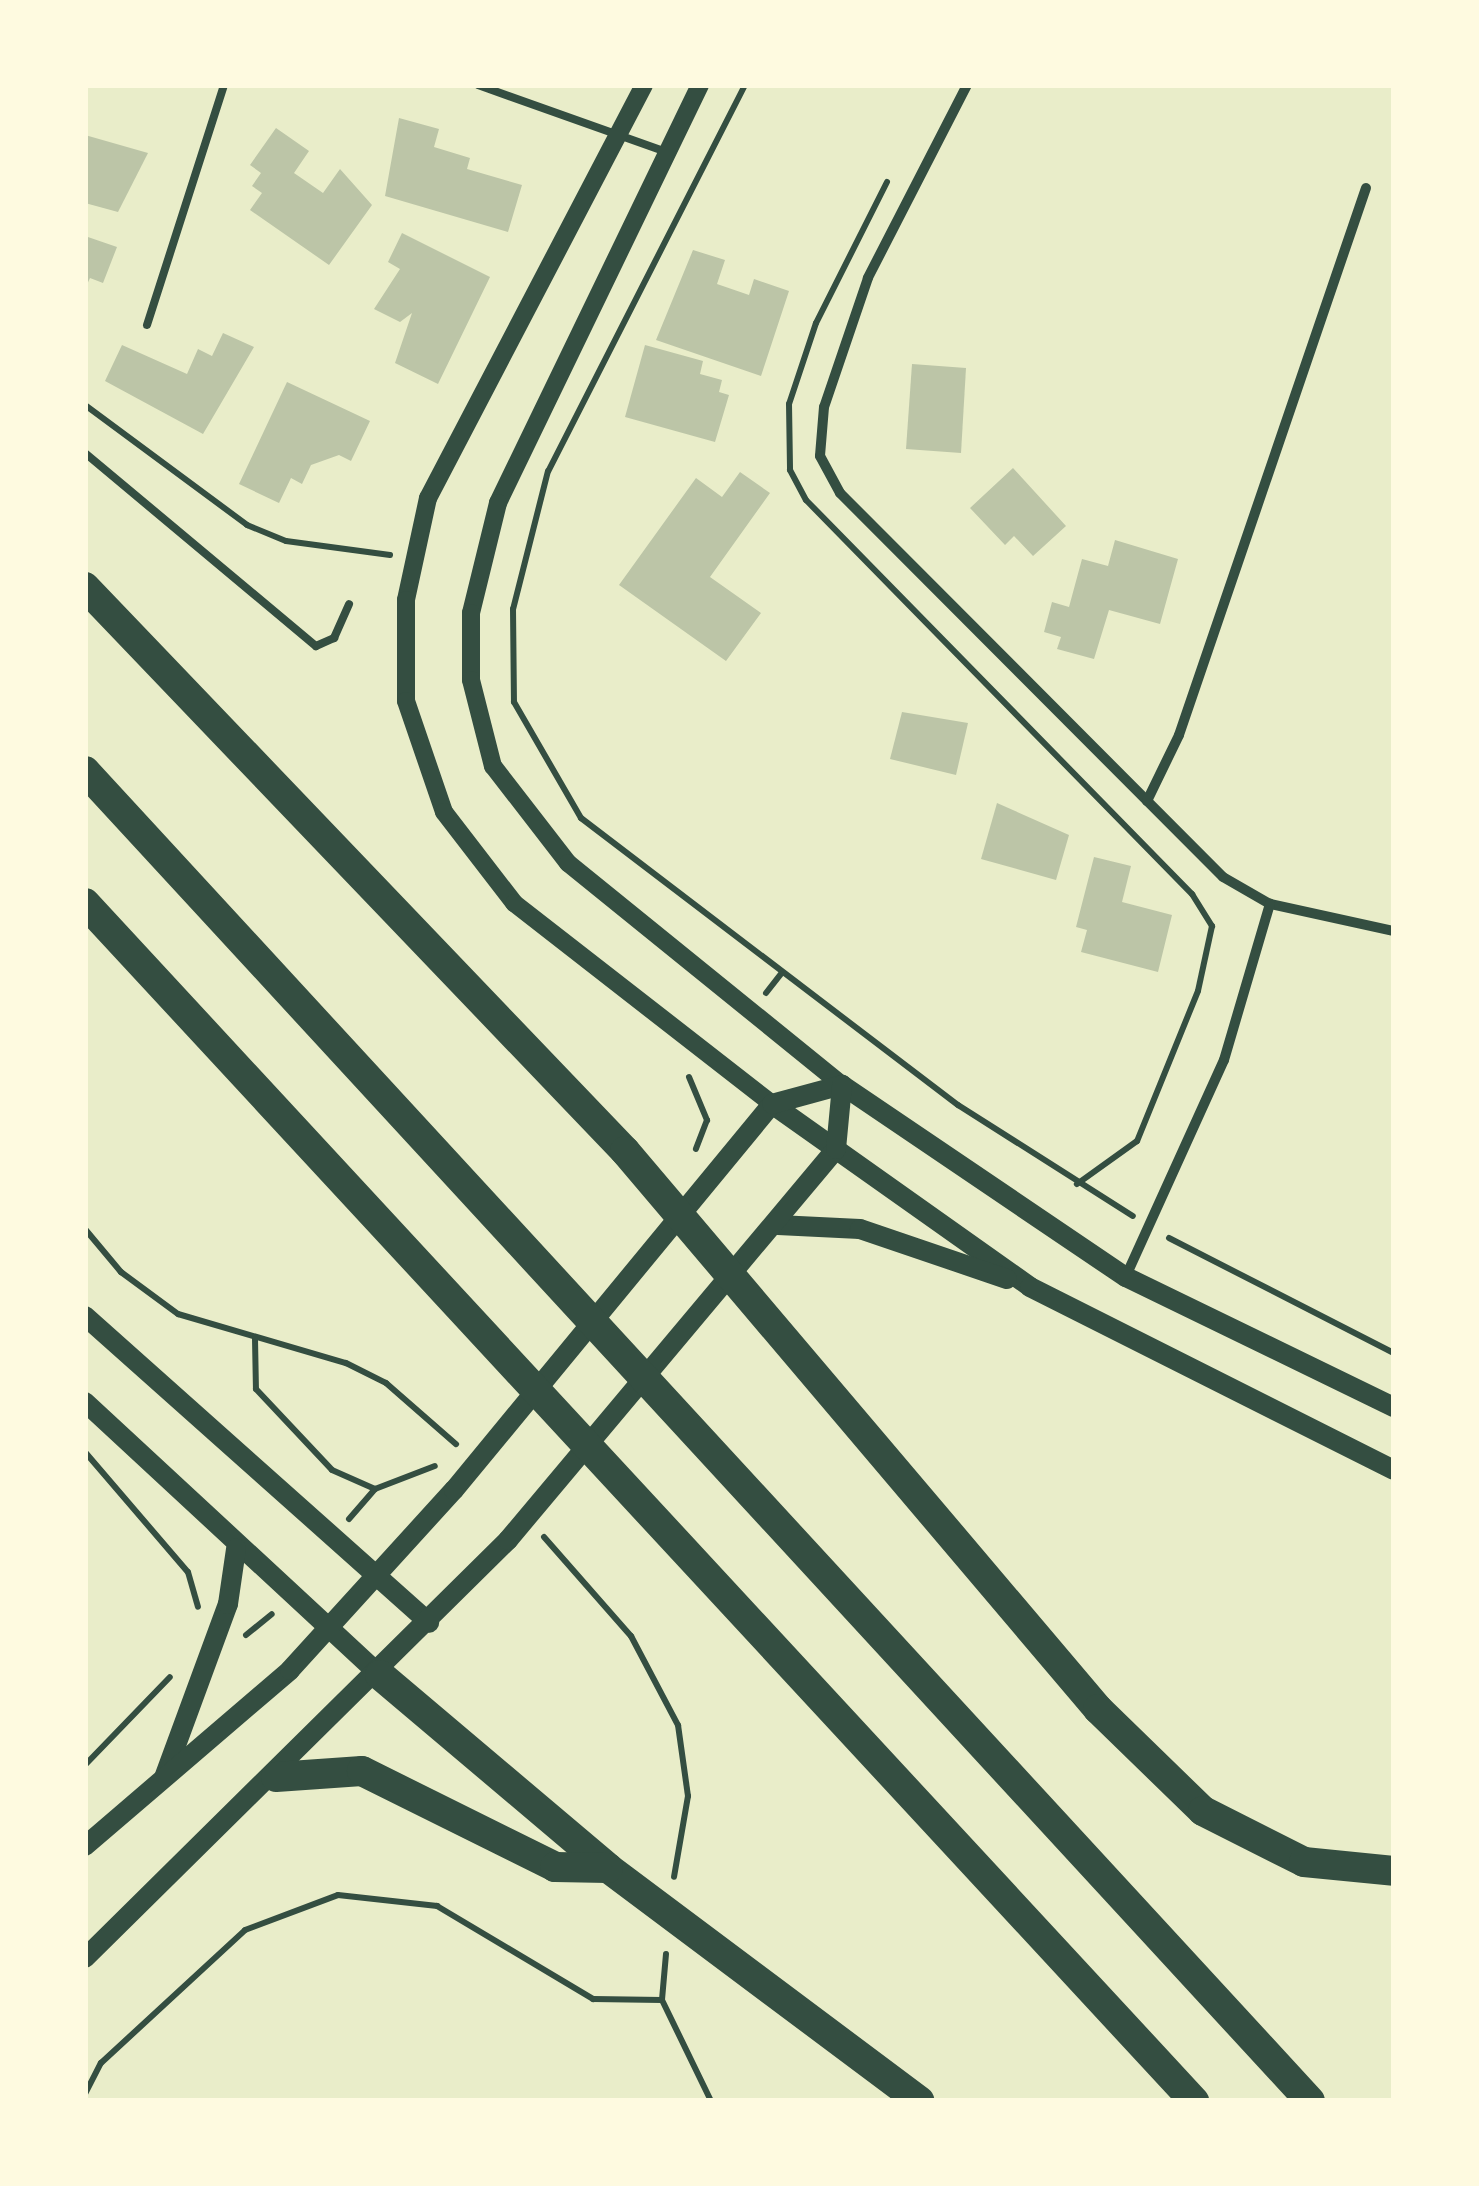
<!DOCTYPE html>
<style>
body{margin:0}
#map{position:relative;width:1479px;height:2186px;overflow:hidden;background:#e9edc9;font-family:Montserrat,sans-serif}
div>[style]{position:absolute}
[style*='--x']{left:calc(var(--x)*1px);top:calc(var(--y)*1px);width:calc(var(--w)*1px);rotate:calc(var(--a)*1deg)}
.building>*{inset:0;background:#bcc5a7}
.path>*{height:6px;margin:-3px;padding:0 3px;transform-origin:3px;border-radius:3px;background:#344e41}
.service>*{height:8px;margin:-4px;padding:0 4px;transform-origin:4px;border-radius:4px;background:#344e41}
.minor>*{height:10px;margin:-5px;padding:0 5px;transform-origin:5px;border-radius:5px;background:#344e41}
.tertiary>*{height:18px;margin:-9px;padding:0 9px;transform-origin:9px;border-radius:9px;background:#344e41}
.secondary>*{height:20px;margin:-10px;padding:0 10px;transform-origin:10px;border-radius:10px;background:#344e41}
.motorway>*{height:30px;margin:-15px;padding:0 15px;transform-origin:15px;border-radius:15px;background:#344e41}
span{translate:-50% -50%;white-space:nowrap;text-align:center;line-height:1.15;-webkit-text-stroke:8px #fefae0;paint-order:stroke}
.frame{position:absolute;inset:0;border:88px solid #fefae0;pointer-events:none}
</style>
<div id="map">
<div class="building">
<div style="clip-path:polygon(399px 118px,439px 129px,434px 147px,470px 158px,467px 169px,522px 185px,508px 232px,385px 196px)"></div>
<div style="clip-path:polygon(276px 128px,309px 151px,294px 173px,323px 193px,340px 169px,372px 205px,329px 265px,250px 210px,262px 193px,252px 186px,261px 173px,250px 165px)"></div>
<div style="clip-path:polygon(85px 135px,148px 153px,118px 212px,85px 203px)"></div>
<div style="clip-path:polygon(402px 233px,490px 277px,438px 384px,395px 363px,412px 313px,400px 322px,374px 309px,400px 269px,388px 262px)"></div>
<div style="clip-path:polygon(85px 236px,117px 247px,103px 283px,90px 278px,85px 289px)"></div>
<div style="clip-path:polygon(693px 250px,725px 260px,717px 284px,749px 295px,754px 279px,789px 291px,761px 376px,656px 340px)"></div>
<div style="clip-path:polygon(223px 333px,254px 347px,203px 434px,105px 381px,122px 345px,187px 374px,198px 349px,212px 356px)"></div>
<div style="clip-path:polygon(645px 345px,703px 361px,700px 374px,722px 380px,719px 392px,729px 395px,715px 442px,625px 417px)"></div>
<div style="clip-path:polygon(912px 364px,966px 368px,961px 453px,906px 449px)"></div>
<div style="clip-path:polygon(287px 382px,370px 421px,351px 461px,339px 455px,311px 465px,302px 484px,291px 478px,279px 503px,239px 484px)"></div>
<div style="clip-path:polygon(1013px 468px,1066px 526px,1033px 556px,1014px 536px,1005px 545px,970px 508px)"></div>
<div style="clip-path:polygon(740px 472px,770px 493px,710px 577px,761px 613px,726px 661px,619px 585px,696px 478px,722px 497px)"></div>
<div style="clip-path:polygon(1115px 540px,1178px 559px,1160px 624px,1109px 610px,1094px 659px,1057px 649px,1061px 637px,1044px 632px,1052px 602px,1069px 607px,1082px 559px,1108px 566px)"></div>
<div style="clip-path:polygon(902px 712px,968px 723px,956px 775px,890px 759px)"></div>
<div style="clip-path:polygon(997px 803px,1069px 835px,1056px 880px,981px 859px)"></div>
<div style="clip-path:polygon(1094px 857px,1131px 866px,1122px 902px,1172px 915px,1158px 972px,1081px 952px,1087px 930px,1076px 927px)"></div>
</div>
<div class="path">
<div style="--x:745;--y:85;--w:433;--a:117"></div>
<div style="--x:548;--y:471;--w:142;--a:104.2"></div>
<div style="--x:513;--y:609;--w:93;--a:89.4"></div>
<div style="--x:514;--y:702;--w:134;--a:60"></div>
<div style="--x:581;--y:818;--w:474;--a:37.3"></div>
<div style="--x:958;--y:1105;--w:207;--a:32.4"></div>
<div style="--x:887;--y:182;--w:158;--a:116.7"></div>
<div style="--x:816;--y:323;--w:85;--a:108.4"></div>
<div style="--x:789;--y:404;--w:66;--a:89.1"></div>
<div style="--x:790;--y:470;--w:34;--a:62"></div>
<div style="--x:806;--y:500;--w:552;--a:45.59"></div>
<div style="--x:1192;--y:894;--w:38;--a:58"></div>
<div style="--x:1212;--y:926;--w:66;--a:102.2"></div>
<div style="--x:1198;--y:991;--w:162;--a:112.1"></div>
<div style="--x:1137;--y:1141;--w:74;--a:144.4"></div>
<div style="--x:85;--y:405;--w:202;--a:36.5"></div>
<div style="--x:247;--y:525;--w:42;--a:22.3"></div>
<div style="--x:286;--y:541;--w:105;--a:7.7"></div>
<div style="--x:766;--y:993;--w:24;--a:-52"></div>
<div style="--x:689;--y:1077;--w:47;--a:67.3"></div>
<div style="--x:707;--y:1120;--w:31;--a:111"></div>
<div style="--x:85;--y:1229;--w:56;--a:50.1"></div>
<div style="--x:121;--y:1272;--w:71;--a:36.4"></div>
<div style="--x:178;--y:1314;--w:175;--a:16.3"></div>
<div style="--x:346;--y:1363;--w:45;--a:26.6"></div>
<div style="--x:386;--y:1383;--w:93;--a:41.1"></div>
<div style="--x:1169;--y:1238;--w:253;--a:27.1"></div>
<div style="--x:255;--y:1339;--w:50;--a:88.9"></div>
<div style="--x:256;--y:1389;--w:111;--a:46.8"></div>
<div style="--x:332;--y:1470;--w:47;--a:23.8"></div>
<div style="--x:375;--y:1489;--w:64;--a:-21"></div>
<div style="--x:85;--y:1452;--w:158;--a:49.4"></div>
<div style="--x:188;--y:1572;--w:36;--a:74"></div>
<div style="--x:349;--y:1519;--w:40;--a:-49"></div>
<div style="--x:544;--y:1537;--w:132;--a:48.7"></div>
<div style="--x:631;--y:1636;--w:101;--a:62.2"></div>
<div style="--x:678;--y:1725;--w:72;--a:82"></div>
<div style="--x:688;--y:1796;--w:82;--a:99.8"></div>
<div style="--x:246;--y:1635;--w:33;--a:-39"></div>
<div style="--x:85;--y:1765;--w:122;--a:-46"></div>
<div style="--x:666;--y:1954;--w:46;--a:95"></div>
<div style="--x:662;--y:2000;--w:112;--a:64.1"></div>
<div style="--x:85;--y:2094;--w:35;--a:-63"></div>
<div style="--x:101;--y:2063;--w:196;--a:-42.7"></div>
<div style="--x:245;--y:1930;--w:99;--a:-20.6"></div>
<div style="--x:338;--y:1895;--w:100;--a:6.3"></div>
<div style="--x:437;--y:1906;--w:182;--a:30.8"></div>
<div style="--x:593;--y:1999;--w:69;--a:0.8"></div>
</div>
<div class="service">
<div style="--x:478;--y:85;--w:200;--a:19.6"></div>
<div style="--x:147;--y:325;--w:252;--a:-72.2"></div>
<div style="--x:85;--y:453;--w:301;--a:39.9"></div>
<div style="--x:316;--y:646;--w:20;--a:-24"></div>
<div style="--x:334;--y:638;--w:37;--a:-66"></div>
</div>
<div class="minor">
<div style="--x:967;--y:85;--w:217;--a:117.2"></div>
<div style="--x:868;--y:278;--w:136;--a:108.8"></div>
<div style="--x:824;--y:407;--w:49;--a:94.7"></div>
<div style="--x:820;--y:456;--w:42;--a:61.6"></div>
<div style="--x:840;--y:493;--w:542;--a:45.07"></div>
<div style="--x:1223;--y:877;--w:54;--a:29.9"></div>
<div style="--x:1270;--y:904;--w:127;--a:12.3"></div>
<div style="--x:1147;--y:801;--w:73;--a:-64.1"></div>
<div style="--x:1179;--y:735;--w:578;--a:-71.13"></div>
<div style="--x:1126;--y:1276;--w:237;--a:-65.6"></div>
<div style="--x:1224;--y:1060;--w:163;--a:-73.6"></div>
</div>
<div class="tertiary">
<div style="--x:644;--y:85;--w:466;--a:117.6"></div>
<div style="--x:428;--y:498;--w:104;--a:102.2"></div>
<div style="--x:406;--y:600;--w:101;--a:90"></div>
<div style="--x:406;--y:701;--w:117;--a:71.1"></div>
<div style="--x:444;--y:812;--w:115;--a:52.4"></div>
<div style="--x:514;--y:903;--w:327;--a:37.9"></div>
<div style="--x:700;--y:85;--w:464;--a:115.8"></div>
<div style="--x:498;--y:503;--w:113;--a:103.8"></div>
<div style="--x:471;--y:613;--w:67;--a:90"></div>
<div style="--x:471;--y:680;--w:89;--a:75.7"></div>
<div style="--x:493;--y:766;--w:123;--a:52.3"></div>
<div style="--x:568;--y:863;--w:353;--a:39"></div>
</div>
<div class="secondary">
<div style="--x:842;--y:1085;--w:343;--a:34.1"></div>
<div style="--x:1126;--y:1277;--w:298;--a:25.9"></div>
<div style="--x:772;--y:1104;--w:316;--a:35.3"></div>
<div style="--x:1030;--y:1287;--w:407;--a:26.7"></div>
<div style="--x:778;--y:1225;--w:82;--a:2.8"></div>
<div style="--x:860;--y:1229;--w:155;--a:18.8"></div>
<div style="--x:85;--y:1316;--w:461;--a:41.7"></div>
<div style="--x:85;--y:1402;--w:402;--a:42.8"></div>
<div style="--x:165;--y:1775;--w:182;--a:-69.8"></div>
<div style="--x:228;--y:1604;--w:56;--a:-81.7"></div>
<div style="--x:85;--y:1846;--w:270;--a:-40.6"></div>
<div style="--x:290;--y:1670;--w:244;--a:-47.7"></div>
<div style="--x:454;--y:1490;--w:500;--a:-50.52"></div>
<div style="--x:772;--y:1104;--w:73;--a:-15.2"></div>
<div style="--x:85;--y:1958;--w:595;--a:-44.66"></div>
<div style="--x:508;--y:1540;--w:510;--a:-50.01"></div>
<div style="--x:836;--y:1149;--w:64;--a:-84.6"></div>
</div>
<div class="motorway">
<div style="--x:85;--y:587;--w:781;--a:46.25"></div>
<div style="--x:625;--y:1151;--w:732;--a:49.71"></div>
<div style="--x:1098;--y:1709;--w:146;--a:44.2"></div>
<div style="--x:1203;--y:1811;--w:113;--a:26.8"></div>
<div style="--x:1304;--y:1862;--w:90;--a:5.7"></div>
<div style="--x:85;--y:771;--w:1808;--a:47.35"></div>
<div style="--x:85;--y:903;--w:1633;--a:47.21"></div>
<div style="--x:380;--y:1675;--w:299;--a:40.2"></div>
<div style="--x:608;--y:1868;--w:389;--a:36.8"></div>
<div style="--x:276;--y:1777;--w:86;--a:-4"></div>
<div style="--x:362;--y:1771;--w:216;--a:26.4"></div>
<div style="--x:555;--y:1867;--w:53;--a:1.1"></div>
</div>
<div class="frame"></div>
</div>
